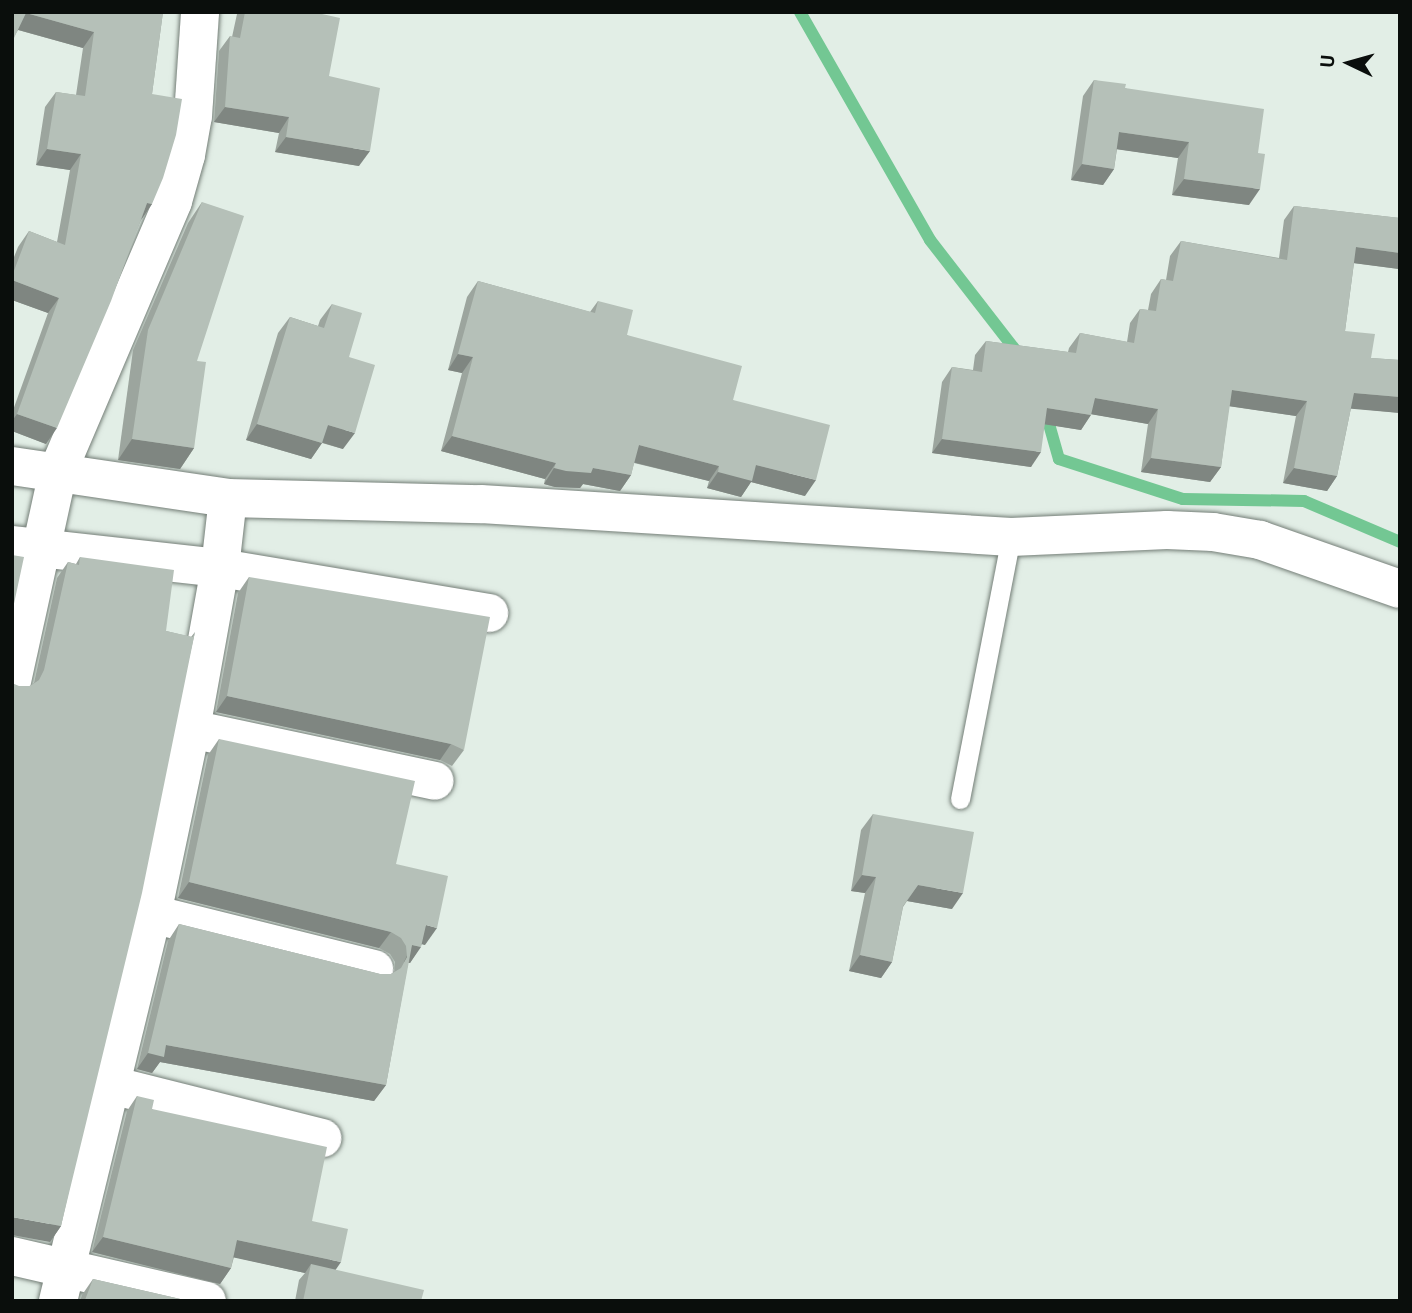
<!DOCTYPE html>
<style>
body{margin:0}
#map{position:relative;width:1412px;height:1313px;overflow:hidden;background:#e2eee6;font-family:Roboto,sans-serif}
div>[style]{position:absolute}
[style*='--x']{left:calc(var(--x)*1px);top:calc(var(--y)*1px);width:calc(var(--w)*1px);rotate:calc(var(--a)*1deg)}
.stream>*{height:12px;margin:-6px;padding:0 6px;transform-origin:6px;border-radius:6px;background:#73c793}
.roads{filter:drop-shadow(0 0 2px #747e77) drop-shadow(0 0 2px #747e77)}
.service>*{height:19px;margin:-9.5px;padding:0 9.5px;transform-origin:9.5px;border-radius:9.5px;background:#fff}
.minor>*{height:38px;margin:-19px;padding:0 19px;transform-origin:19px;border-radius:19px;background:#fff}
.wall>*{inset:0;background:#9ca59e}
.shaded-wall>*{inset:0;background:#7f8681}
.building>*{inset:0;background:#b5c0b8}
span{translate:-50% -50%;white-space:nowrap;text-align:center;line-height:1.15;-webkit-text-stroke:5px #e2eee6;paint-order:stroke}
.frame{position:absolute;inset:0;border:14px solid #0a0e0c;pointer-events:none}
.north{position:absolute;left:1314px;top:28px;width:70px;height:70px;-webkit-text-stroke:5px #e2eee6;paint-order:stroke;rotate:275deg;font-size:19px;font-weight:700;line-height:28px;text-align:center;color:#0a0e0c}
.north::after{content:'';display:block;margin:auto;width:24px;height:32px;background:#0a0e0c;clip-path:polygon(50% 0,100% 100%,50% 72%,0 100%)}
</style>
<div id="map">
<div class="stream">
<div style="--x:800;--y:12;--w:262;--a:60.3"></div>
<div style="--x:930;--y:240;--w:147;--a:52.2"></div>
<div style="--x:1045;--y:410;--w:51;--a:74.1"></div>
<div style="--x:1059;--y:459;--w:130;--a:17.9"></div>
<div style="--x:1183;--y:499;--w:121;--a:0.9"></div>
<div style="--x:1304;--y:501;--w:104;--a:23.1"></div>
</div>
<div class="roads">
<div class="service">
<div style="--x:960;--y:799;--w:267;--a:-79"></div>
</div>
<div class="minor">
<div style="--x:12;--y:466;--w:218;--a:8.4"></div>
<div style="--x:228;--y:498;--w:253;--a:1.4"></div>
<div style="--x:481;--y:504;--w:531;--a:3.56"></div>
<div style="--x:1011;--y:537;--w:156;--a:-2.6"></div>
<div style="--x:1167;--y:530;--w:46;--a:2.5"></div>
<div style="--x:1213;--y:532;--w:48;--a:9.7"></div>
<div style="--x:1260;--y:540;--w:148;--a:19.3"></div>
<div style="--x:12;--y:545;--w:209;--a:6.3"></div>
<div style="--x:220;--y:568;--w:273;--a:9.5"></div>
<div style="--x:12;--y:681;--w:215;--a:-77.6"></div>
<div style="--x:58;--y:471;--w:293;--a:-66.9"></div>
<div style="--x:173;--y:201;--w:48;--a:-74.2"></div>
<div style="--x:186;--y:155;--w:40;--a:-80"></div>
<div style="--x:193;--y:116;--w:104;--a:-86.1"></div>
<div style="--x:191;--y:729;--w:249;--a:12"></div>
<div style="--x:152;--y:914;--w:229;--a:13.9"></div>
<div style="--x:111;--y:1085;--w:218;--a:14.1"></div>
<div style="--x:12;--y:1256;--w:200;--a:13"></div>
<div style="--x:58;--y:1301;--w:398;--a:-76.3"></div>
<div style="--x:152;--y:914;--w:189;--a:-78.1"></div>
<div style="--x:191;--y:729;--w:164;--a:-79.8"></div>
<div style="--x:220;--y:568;--w:70;--a:-83.5"></div>
</div>
</div>
<div class="wall">
<div style="clip-path:polygon(12px 12px,163px 12px,152px 94px,152px 204px,141px 220px,46px 444px,12px 431px,12px 413px,48px 313px,12px 300px,12px 262px,18px 247px,29px 231px,57px 242px,70px 170px,36px 165px,45px 107px,56px 92px,76px 95px,83px 48px,18px 30px,12px 40px)"></div>
<div style="clip-path:polygon(238px 12px,313px 12px,329px 76px,359px 166px,275px 152px,279px 133px,214px 122px,219px 51px,230px 36px,232px 37px,237px 14px)"></div>
<div style="clip-path:polygon(1094px 80px,1125px 88px,1258px 153px,1249px 205px,1172px 195px,1178px 158px,1117px 149px,1114px 169px,1103px 185px,1071px 180px,1083px 96px)"></div>
<div style="clip-path:polygon(202px 202px,194px 448px,180px 469px,118px 460px,133px 350px,188px 223px)"></div>
<div style="clip-path:polygon(1294px 206px,1400px 218px,1400px 267px,1399px 269px,1354px 263px,1345px 331px,1371px 358px,1400px 360px,1400px 413px,1351px 408px,1337px 476px,1327px 491px,1283px 483px,1296px 416px,1229px 406px,1221px 467px,1210px 482px,1141px 472px,1148px 424px,1091px 414px,1081px 430px,1045px 424px,1031px 467px,932px 453px,942px 382px,952px 367px,973px 370px,975px 355px,986px 341px,1068px 352px,1069px 348px,1080px 333px,1127px 342px,1130px 323px,1140px 309px,1148px 310px,1151px 294px,1161px 279px,1166px 280px,1170px 256px,1181px 241px,1279px 258px,1284px 220px)"></div>
<div style="clip-path:polygon(478px 281px,590px 312px,598px 301px,627px 335px,733px 400px,805px 496px,751px 482px,741px 497px,707px 488px,709px 481px,634px 463px,631px 475px,620px 491px,583px 484px,580px 488px,555px 487px,544px 484px,545px 479px,441px 451px,462px 373px,448px 370px,467px 297px)"></div>
<div style="clip-path:polygon(332px 304px,349px 357px,343px 449px,322px 443px,311px 459px,246px 440px,278px 333px,290px 317px,318px 326px,320px 320px)"></div>
<div style="clip-path:polygon(80px 557px,166px 631px,191px 637px,195px 632px,61px 1226px,50px 1242px,19px 686px,30px 686px,34px 683px,57px 578px,68px 562px,76px 564px)"></div>
<div style="clip-path:polygon(249px 577px,464px 750px,452px 766px,440px 760px,216px 712px,238px 593px)"></div>
<div style="clip-path:polygon(219px 739px,396px 864px,425px 945px,422px 944px,410px 963px,408px 963px,386px 1085px,374px 1101px,160px 1062px,152px 1073px,137px 1069px,168px 941px,179px 924px,380px 974px,391px 974px,395px 971px,395px 962px,390px 954px,379px 948px,178px 898px,208px 755px)"></div>
<div style="clip-path:polygon(873px 814px,952px 909px,907px 901px,903px 907px,892px 962px,881px 978px,849px 971px,865px 893px,851px 891px,861px 830px)"></div>
<div style="clip-path:polygon(137px 1096px,152px 1109px,312px 1221px,335px 1270px,421px 1301px,295px 1301px,299px 1280px,305px 1273px,234px 1257px,231px 1268px,220px 1284px,92px 1252px,127px 1111px)"></div>
<div style="clip-path:polygon(93px 1279px,189px 1301px,80px 1301px,82px 1295px)"></div>
</div>
<div class="shaded-wall">
<div style="clip-path:polygon(26px 13px,94px 32px,83px 48px,15px 29px)"></div>
<div style="clip-path:polygon(225px 107px,289px 117px,279px 133px,214px 122px)"></div>
<div style="clip-path:polygon(1119px 132px,1189px 142px,1178px 158px,1108px 148px)"></div>
<div style="clip-path:polygon(286px 137px,370px 151px,359px 166px,275px 152px)"></div>
<div style="clip-path:polygon(47px 149px,81px 154px,70px 170px,36px 165px)"></div>
<div style="clip-path:polygon(1082px 164px,1114px 169px,1103px 185px,1071px 180px)"></div>
<div style="clip-path:polygon(1184px 179px,1260px 189px,1249px 205px,1172px 195px)"></div>
<div style="clip-path:polygon(147px 203px,152px 204px,141px 220px)"></div>
<div style="clip-path:polygon(1356px 247px,1400px 253px,1400px 267px,1399px 269px,1345px 262px)"></div>
<div style="clip-path:polygon(12px 280px,59px 298px,48px 313px,12px 300px)"></div>
<div style="clip-path:polygon(458px 354px,473px 357px,462px 373px,448px 370px)"></div>
<div style="clip-path:polygon(1232px 390px,1307px 401px,1296px 416px,1221px 405px)"></div>
<div style="clip-path:polygon(1354px 393px,1400px 397px,1400px 413px,1343px 408px)"></div>
<div style="clip-path:polygon(1095px 398px,1158px 409px,1148px 424px,1084px 413px)"></div>
<div style="clip-path:polygon(1047px 408px,1091px 415px,1081px 430px,1036px 423px)"></div>
<div style="clip-path:polygon(17px 414px,57px 428px,46px 444px,12px 431px,12px 421px)"></div>
<div style="clip-path:polygon(257px 424px,322px 443px,311px 459px,246px 440px)"></div>
<div style="clip-path:polygon(328px 425px,355px 433px,343px 449px,317px 441px)"></div>
<div style="clip-path:polygon(452px 436px,556px 463px,545px 479px,441px 451px)"></div>
<div style="clip-path:polygon(132px 439px,194px 448px,180px 469px,118px 460px)"></div>
<div style="clip-path:polygon(942px 439px,1041px 452px,1031px 467px,932px 453px)"></div>
<div style="clip-path:polygon(639px 445px,719px 466px,709px 481px,628px 461px)"></div>
<div style="clip-path:polygon(1151px 458px,1221px 467px,1210px 482px,1141px 472px)"></div>
<div style="clip-path:polygon(756px 465px,816px 480px,805px 496px,751px 482px,741px 497px,707px 488px,718px 472px)"></div>
<div style="clip-path:polygon(554px 468px,593px 468px,631px 475px,620px 491px,583px 484px,580px 488px,555px 487px,544px 484px)"></div>
<div style="clip-path:polygon(1294px 468px,1337px 476px,1327px 491px,1283px 483px)"></div>
<div style="clip-path:polygon(227px 696px,451px 744px,440px 760px,216px 712px)"></div>
<div style="clip-path:polygon(862px 875px,876px 877px,865px 893px,851px 891px)"></div>
<div style="clip-path:polygon(189px 882px,391px 932px,379px 948px,178px 898px)"></div>
<div style="clip-path:polygon(918px 885px,963px 893px,952px 909px,907px 901px)"></div>
<div style="clip-path:polygon(426px 925px,437px 928px,425px 945px,414px 942px)"></div>
<div style="clip-path:polygon(412px 945px,421px 947px,410px 963px,404px 962px)"></div>
<div style="clip-path:polygon(860px 955px,892px 962px,881px 978px,849px 971px)"></div>
<div style="clip-path:polygon(166px 1045px,386px 1085px,374px 1101px,160px 1062px,152px 1073px,137px 1069px,148px 1053px)"></div>
<div style="clip-path:polygon(12px 1217px,61px 1226px,50px 1242px,12px 1235px)"></div>
<div style="clip-path:polygon(103px 1237px,231px 1268px,220px 1284px,92px 1252px)"></div>
<div style="clip-path:polygon(237px 1240px,341px 1262px,330px 1278px,311px 1264px,305px 1273px,227px 1256px)"></div>
</div>
<div class="building">
<div style="clip-path:polygon(12px 12px,163px 12px,152px 94px,182px 99px,176px 135px,163px 178px,152px 204px,147px 203px,111px 301px,57px 428px,17px 414px,59px 298px,12px 280px,12px 276px,29px 231px,65px 245px,81px 154px,47px 149px,56px 92px,85px 96px,94px 32px,26px 13px,14px 38px,12px 37px)"></div>
<div style="clip-path:polygon(245px 12px,313px 12px,340px 18px,329px 76px,380px 88px,370px 151px,286px 137px,289px 117px,225px 107px,230px 36px,240px 38px)"></div>
<div style="clip-path:polygon(1094px 80px,1126px 84px,1125px 88px,1264px 109px,1258px 153px,1265px 154px,1260px 189px,1184px 179px,1189px 142px,1119px 132px,1114px 169px,1082px 164px)"></div>
<div style="clip-path:polygon(202px 202px,244px 216px,197px 361px,206px 362px,194px 448px,132px 439px,148px 330px)"></div>
<div style="clip-path:polygon(1294px 206px,1400px 218px,1400px 253px,1356px 247px,1345px 331px,1375px 334px,1371px 358px,1400px 360px,1400px 397px,1354px 393px,1337px 476px,1294px 468px,1307px 401px,1232px 390px,1221px 467px,1151px 458px,1158px 409px,1095px 398px,1091px 415px,1047px 408px,1041px 452px,942px 439px,952px 367px,982px 372px,986px 341px,1076px 353px,1080px 333px,1134px 343px,1140px 309px,1156px 311px,1161px 279px,1173px 281px,1181px 241px,1287px 260px)"></div>
<div style="clip-path:polygon(478px 281px,595px 313px,598px 301px,633px 310px,627px 335px,742px 366px,733px 400px,830px 425px,816px 480px,756px 465px,752px 481px,718px 472px,719px 466px,639px 445px,631px 475px,593px 468px,591px 473px,566px 471px,554px 468px,556px 463px,452px 436px,473px 357px,458px 354px)"></div>
<div style="clip-path:polygon(332px 304px,362px 313px,349px 357px,375px 365px,355px 433px,328px 425px,322px 443px,257px 424px,290px 317px,324px 328px)"></div>
<div style="clip-path:polygon(12px 555px,24px 557px,12px 613px)"></div>
<div style="clip-path:polygon(80px 557px,174px 570px,166px 631px,193px 637px,195px 632px,142px 893px,61px 1226px,12px 1217px,12px 683px,19px 686px,30px 686px,39px 680px,44px 670px,68px 562px,79px 565px)"></div>
<div style="clip-path:polygon(249px 577px,490px 617px,464px 750px,451px 744px,227px 696px)"></div>
<div style="clip-path:polygon(219px 739px,415px 781px,396px 864px,448px 876px,437px 928px,426px 925px,421px 947px,412px 945px,386px 1085px,166px 1045px,164px 1057px,148px 1053px,179px 924px,380px 974px,391px 974px,401px 968px,407px 957px,406px 946px,401px 938px,391px 932px,189px 882px)"></div>
<div style="clip-path:polygon(873px 814px,974px 832px,963px 893px,918px 885px,903px 906px,892px 962px,860px 955px,876px 877px,862px 875px)"></div>
<div style="clip-path:polygon(137px 1096px,154px 1100px,152px 1109px,327px 1147px,312px 1221px,348px 1229px,341px 1262px,237px 1240px,231px 1268px,103px 1237px)"></div>
<div style="clip-path:polygon(311px 1264px,424px 1290px,421px 1301px,303px 1301px)"></div>
<div style="clip-path:polygon(93px 1279px,189px 1301px,83px 1301px,85px 1300px)"></div>
</div>
<div class="frame"></div>
<div class="north">U</div>
</div>
